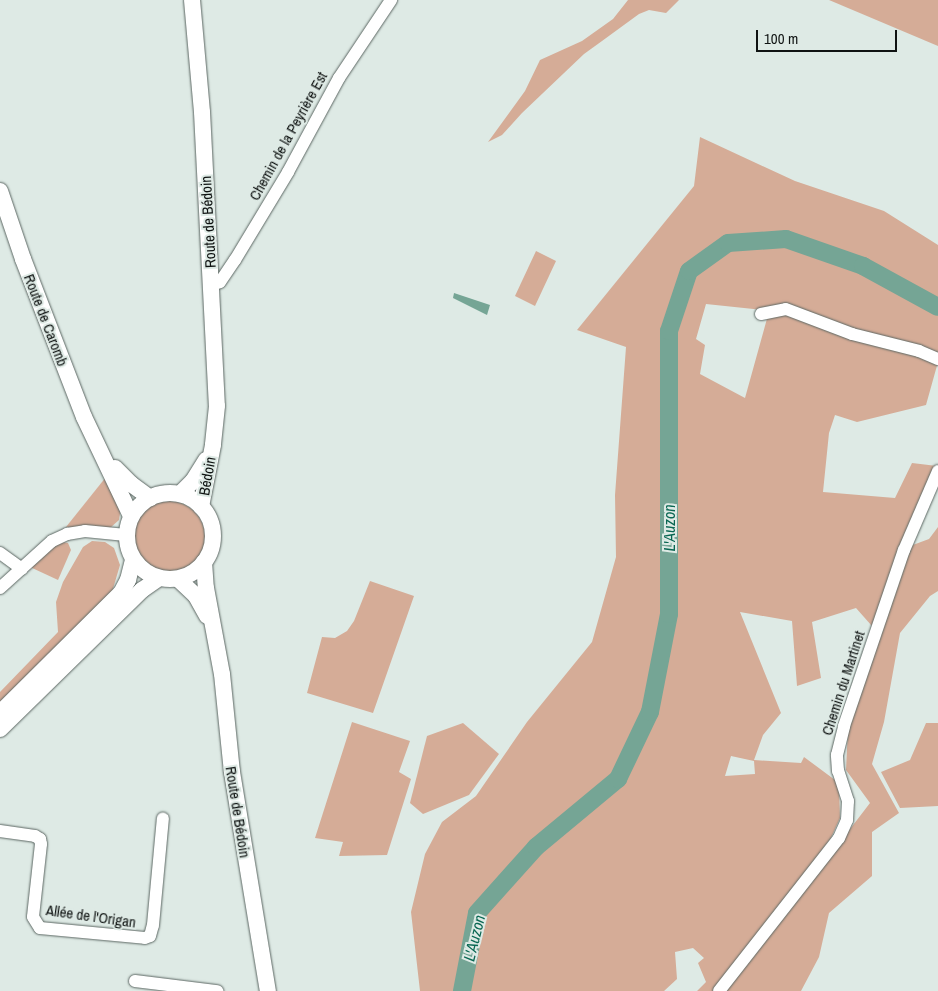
<!DOCTYPE html>
<meta charset="utf-8">
<style>
body{margin:0}
#map{position:relative;width:938px;height:991px;overflow:hidden;background:#deeae5;font-family:"Archivo Narrow",sans-serif}
div>[style]{position:absolute}
[style*='--x']{left:calc(var(--x)*1px);top:calc(var(--y)*1px);width:calc(var(--w)*1px);rotate:calc(var(--a)*1deg)}
.green>*{inset:0;background:#d5ac97}
.round{border-radius:50%}
.water>*{inset:0;background:#75a595}
.river>*{height:18px;margin:-9px;padding:0 9px;transform-origin:9px;border-radius:9px;background:#75a595}
.roads{filter:drop-shadow(0 0 1px #5c6763) drop-shadow(0 0 1px #5c6763)}
.minor>*{height:12px;margin:-6px;padding:0 6px;transform-origin:6px;border-radius:6px;background:#fff}
.major>*{height:16px;margin:-8px;padding:0 8px;transform-origin:8px;border-radius:8px;background:#fff}
.major>.ring{margin:-8px;padding:0;box-sizing:content-box;background:none;border:16px solid #fff;border-radius:50%}
span{translate:-50% -50%;white-space:nowrap;text-align:center;line-height:1.15;-webkit-text-stroke:4px #deeae5;paint-order:stroke}
.street-label{font-size:15px;color:#0f1312}
.water-label{font-size:16px;color:#096752;font-style:italic}
.scale{position:absolute;left:756px;top:30px;width:141px;height:22px;box-sizing:border-box;border:2px solid #0f1312;border-top:0;padding-left:6px;font-size:15px;line-height:18px;white-space:nowrap;color:#0f1312;-webkit-text-stroke:4px #deeae5;paint-order:stroke}
</style>
<div id="map">
<div class="green">
<div style="clip-path:polygon(628px 0,679px 0,666px 13px,649px 10px,639px 14px,602px 41px,584px 54px,522px 113px,502px 135px,488px 142px,525px 91px,540px 60px,582px 41px,613px 19px)"></div>
<div style="clip-path:polygon(829px 0,938px 0,938px 46px)"></div>
<div style="clip-path:polygon(evenodd,700px 137px,795px 181px,884px 211px,938px 245px,938px 355px,920px 347px,853px 330px,787px 305px,763px 310px,706px 304px,696px 339px,705px 345px,700px 374px,745px 398px,768px 315px,785px 311px,851px 337px,918px 354px,938px 362px,926px 405px,857px 422px,835px 415px,829px 433px,823px 492px,895px 498px,912px 463px,937px 466px,902px 549px,929px 539px,938px 527px,938px 591px,930px 596px,900px 633px,884px 722px,872px 764px,899px 813px,872px 832px,872px 876px,829px 913px,819px 957px,801px 991px,726px 991px,870px 803px,846px 770px,848px 729px,879px 634px,856px 608px,812px 622px,821px 678px,797px 686px,792px 621px,740px 612px,781px 713px,763px 735px,754px 760px,801px 763px,804px 757px,835px 780px,839px 788px,840px 818px,831px 838px,714px 991px,697px 991px,706px 982px,698px 963px,704px 958px,693px 948px,675px 952px,677px 979px,664px 991px,420px 991px,411px 912px,425px 854px,442px 822px,476px 796px,527px 722px,592px 642px,616px 557px,615px 495px,626px 347px,577px 330px,694px 186px,700px 137px,731px 756px,754px 761px,755px 774px,725px 776px,731px 756px)"></div>
<div style="clip-path:polygon(536px 251px,556px 261px,535px 306px,515px 296px)"></div>
<div style="clip-path:polygon(106px 477px,121px 507px,119px 520px,110px 528px,66px 527px)"></div>
<div class="round" style="left:133px;top:501px;width:72px;height:72px"></div>
<div style="clip-path:polygon(57px 541px,68px 543px,71px 550px,58px 580px,30px 567px)"></div>
<div style="clip-path:polygon(92px 541px,105px 542px,114px 548px,120px 565px,112px 592px,0 703px,0 692px,58px 632px,56px 602px,63px 582px,83px 547px)"></div>
<div style="clip-path:polygon(370px 581px,414px 596px,373px 713px,307px 693px,322px 637px,335px 638px,347px 631px,354px 621px)"></div>
<div style="clip-path:polygon(352px 722px,410px 741px,399px 772px,411px 779px,387px 855px,339px 856px,343px 842px,315px 838px)"></div>
<div style="clip-path:polygon(463px 723px,499px 754px,469px 795px,423px 814px,410px 803px,427px 736px)"></div>
<div style="clip-path:polygon(926px 723px,938px 723px,938px 806px,900px 808px,881px 772px,910px 760px)"></div>
</div>
<div class="water">
<div style="clip-path:polygon(454px 293px,490px 305px,487px 315px,453px 298px)"></div>
</div>
<div class="river">
<div style="--x:462;--y:991;--w:79;--a:-79.1"></div>
<div style="--x:477;--y:913;--w:89;--a:-48.2"></div>
<div style="--x:536;--y:847;--w:107;--a:-39.7"></div>
<div style="--x:618;--y:779;--w:74;--a:-64.5"></div>
<div style="--x:650;--y:712;--w:100;--a:-79"></div>
<div style="--x:669;--y:614;--w:283;--a:-90"></div>
<div style="--x:669;--y:331;--w:63;--a:-71.6"></div>
<div style="--x:689;--y:271;--w:48;--a:-35.7"></div>
<div style="--x:728;--y:243;--w:58;--a:-3.9"></div>
<div style="--x:786;--y:239;--w:82;--a:19.3"></div>
<div style="--x:863;--y:266;--w:85;--a:28.7"></div>
</div>
<div class="roads">
<div class="minor">
<div style="--x:211;--y:285;--w:9;--a:-18"></div>
<div style="--x:220;--y:282;--w:27;--a:-56"></div>
<div style="--x:235;--y:260;--w:103;--a:-58.9"></div>
<div style="--x:288;--y:172;--w:107;--a:-61.5"></div>
<div style="--x:339;--y:78;--w:94;--a:-56.3"></div>
<div style="--x:761;--y:314;--w:25;--a:-11"></div>
<div style="--x:786;--y:309;--w:71;--a:20.7"></div>
<div style="--x:852;--y:334;--w:69;--a:14.2"></div>
<div style="--x:919;--y:351;--w:21;--a:23"></div>
<div style="--x:0;--y:553;--w:27;--a:36"></div>
<div style="--x:0;--y:588;--w:70;--a:-42.1"></div>
<div style="--x:52;--y:541;--w:17;--a:-25"></div>
<div style="--x:67;--y:534;--w:18;--a:-9"></div>
<div style="--x:85;--y:531;--w:41;--a:5.6"></div>
<div style="--x:0;--y:831;--w:35;--a:8"></div>
<div style="--x:35;--y:836;--w:6;--a:31"></div>
<div style="--x:40;--y:839;--w:5;--a:79"></div>
<div style="--x:41;--y:844;--w:73;--a:96.3"></div>
<div style="--x:33;--y:917;--w:13;--a:58"></div>
<div style="--x:40;--y:928;--w:105;--a:5.4"></div>
<div style="--x:145;--y:938;--w:5;--a:-22"></div>
<div style="--x:150;--y:936;--w:11;--a:-75"></div>
<div style="--x:153;--y:925;--w:107;--a:-84.7"></div>
<div style="--x:135;--y:981;--w:83;--a:7"></div>
<div style="--x:719;--y:991;--w:194;--a:-51.9"></div>
<div style="--x:839;--y:838;--w:20;--a:-66"></div>
<div style="--x:847;--y:820;--w:19;--a:-87"></div>
<div style="--x:848;--y:801;--w:32;--a:-108"></div>
<div style="--x:838;--y:771;--w:16;--a:-94"></div>
<div style="--x:837;--y:755;--w:30;--a:-76"></div>
<div style="--x:844;--y:726;--w:186;--a:-71.2"></div>
<div style="--x:904;--y:550;--w:86;--a:-66.7"></div>
</div>
<div class="major">
<div style="--x:192;--y:0;--w:112;--a:84.9"></div>
<div style="--x:202;--y:112;--w:294;--a:87.1"></div>
<div style="--x:217;--y:406;--w:39;--a:96"></div>
<div style="--x:213;--y:445;--w:63;--a:101"></div>
<div style="--x:0;--y:191;--w:72;--a:71.3"></div>
<div style="--x:23;--y:259;--w:169;--a:68.9"></div>
<div style="--x:84;--y:417;--w:110;--a:64.6"></div>
<div style="--x:115;--y:468;--w:23;--a:45"></div>
<div style="--x:131;--y:484;--w:24;--a:36"></div>
<div class="ring" style="left:127px;top:493px;width:70px;height:70px"></div>
<div style="--x:180;--y:494;--w:18;--a:-45"></div>
<div style="--x:193;--y:481;--w:25;--a:-58"></div>
<div style="--x:204;--y:562;--w:26;--a:86"></div>
<div style="--x:206;--y:588;--w:87;--a:79.5"></div>
<div style="--x:222;--y:674;--w:99;--a:84.2"></div>
<div style="--x:232;--y:772;--w:222;--a:80.7"></div>
<div style="--x:178;--y:579;--w:25;--a:43"></div>
<div style="--x:196;--y:596;--w:23;--a:61"></div>
<div style="--x:0;--y:713;--w:170;--a:-44.8"></div>
<div style="--x:121;--y:593;--w:15;--a:-62"></div>
<div style="--x:128;--y:580;--w:21;--a:-76"></div>
<div style="--x:0;--y:729;--w:199;--a:-44.4"></div>
<div style="--x:142;--y:590;--w:21;--a:-35"></div>
</div>
</div>
<div class="street-label">
<span style="left:288px;top:136px;rotate:-61deg">Chemin de la Peyrière Est</span>
<span style="left:208px;top:222px;rotate:-93deg">Route de Bédoin</span>
<span style="left:46px;top:320px;rotate:69deg">Route de Caromb</span>
<span style="left:207px;top:476px;rotate:-80deg">Bédoin</span>
<span style="left:843px;top:683px;rotate:-72deg">Chemin du Martinet</span>
<span style="left:238px;top:812px;rotate:81deg">Route de Bédoin</span>
<span style="left:91px;top:916px;rotate:8deg">Allée de l'Origan</span>
</div>
<div class="water-label">
<span style="left:669px;top:528px;rotate:-90deg">L'Auzon</span>
<span style="left:474px;top:938px;rotate:-76deg">L'Auzon</span>
</div>
<div class="scale">100 m</div>
</div>
